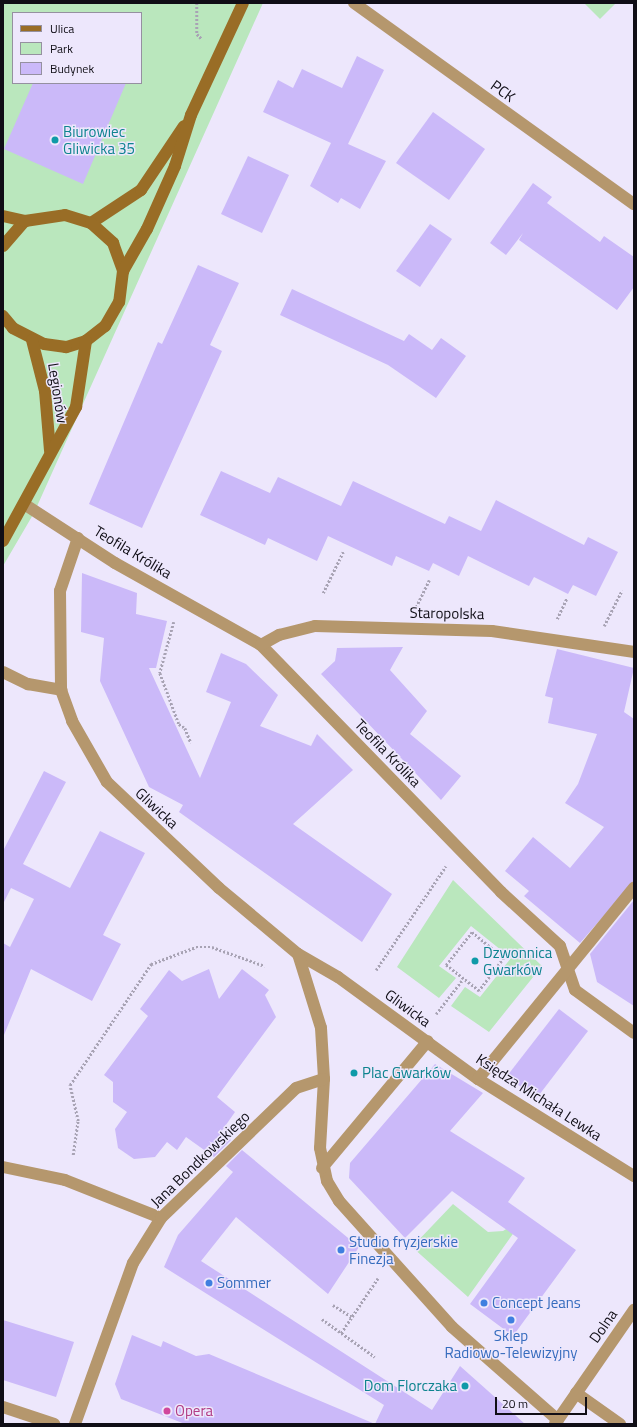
<!DOCTYPE html>
<meta charset="utf-8">
<style>
body{margin:0}
#map{position:relative;width:637px;height:1427px;overflow:hidden;background:#ede7fc;font-family:"Titillium Web",sans-serif}
div>[style]{position:absolute}
[style*='--x']{left:calc(var(--x)*1px);top:calc(var(--y)*1px);width:calc(var(--w)*1px);rotate:calc(var(--a)*1deg)}
.green>*{inset:0;background:#bae7bd}
.building>*{inset:0;background:#cbb9f9}
.path>*{height:2.5px;margin-top:-1.25px;transform-origin:0;background:repeating-linear-gradient(90deg,#a8a3b4 0 2px,transparent 0 4px)}
.street>*{height:12px;margin:-6px;padding:0 6px;transform-origin:6px;border-radius:6px;background:#b5976d}
.secondary>*{height:12px;margin:-6px;padding:0 6px;transform-origin:6px;border-radius:6px;background:#996d26}
.dots>*{width:11px;height:11px;translate:-50% -50%;box-sizing:border-box;border:2px solid #ede7fc;border-radius:50%}
span{translate:-50% -50%;white-space:nowrap;text-align:center;line-height:1.15;-webkit-text-stroke:3px #ede7fc;paint-order:stroke}
.street-label{font-size:15px;color:#100e16}
.culture-label{font-size:15px;color:#0d838f}
.left{translate:0 -50%;text-align:left}
.right{translate:-100% -50%;text-align:right}
.shop-label{font-size:15px;color:#366cbe}
.hotel-label{font-size:15px;color:#b23c85}
.frame{position:absolute;inset:0;border:4px solid #100e16;pointer-events:none}
.legend{position:absolute;left:12px;top:12px;width:130px;height:72px;box-sizing:border-box;background:#ede7fc;border:1px solid #9590a0;margin:0;padding:5px 7px;list-style:none;font-size:12px;color:#100e16}
.legend li{display:flex;align-items:center;gap:8px;height:20px}
.legend b{width:20px;border:1px solid #9590a0}
.scale{position:absolute;left:495px;top:1397px;width:92px;height:18px;box-sizing:border-box;border:2px solid #100e16;border-top:0;padding-left:5px;font-size:12px;line-height:14px;white-space:nowrap;color:#100e16;-webkit-text-stroke:3px #ede7fc;paint-order:stroke}
</style>
<div id="map">
<div class="green">
<div style="clip-path:polygon(evenodd,3px 3px,263px 3px,34px 513px,3px 566px,3px 3px,13px 13px,141px 13px,141px 83px,13px 83px,13px 13px)"></div>
<div style="clip-path:polygon(584px 3px,616px 3px,600px 19px)"></div>
<div style="clip-path:polygon(453px 880px,542px 966px,489px 1032px,451px 1006px,465px 987px,480px 997px,511px 958px,471px 926px,439px 966px,456px 978px,439px 998px,397px 967px)"></div>
<div style="clip-path:polygon(453px 1204px,488px 1232px,503px 1231px,511px 1226px,515px 1231px,468px 1297px,412px 1247px)"></div>
</div>
<div class="building">
<div style="clip-path:polygon(357px 56px,384px 70px,348px 144px,386px 161px,360px 209px,341px 198px,338px 203px,310px 186px,331px 143px,263px 112px,278px 80px,293px 88px,302px 69px,342px 88px)"></div>
<div style="clip-path:polygon(33px 83px,126px 83px,83px 184px,4px 149px)"></div>
<div style="clip-path:polygon(433px 112px,485px 149px,449px 200px,396px 163px)"></div>
<div style="clip-path:polygon(248px 156px,289px 175px,262px 233px,221px 214px)"></div>
<div style="clip-path:polygon(533px 183px,552px 197px,547px 203px,600px 242px,604px 236px,634px 257px,634px 287px,617px 310px,519px 240px,523px 233px,506px 255px,490px 243px)"></div>
<div style="clip-path:polygon(430px 224px,452px 239px,420px 287px,396px 271px)"></div>
<div style="clip-path:polygon(198px 265px,239px 283px,210px 345px,222px 351px,142px 528px,89px 504px,158px 342px,162px 344px)"></div>
<div style="clip-path:polygon(292px 289px,404px 341px,409px 334px,432px 350px,441px 338px,466px 356px,436px 398px,388px 365px,280px 315px)"></div>
<div style="clip-path:polygon(221px 471px,270px 493px,278px 477px,341px 506px,353px 481px,445px 524px,449px 516px,481px 531px,496px 500px,584px 545px,588px 537px,618px 552px,596px 596px,573px 585px,568px 594px,534px 577px,529px 586px,468px 556px,459px 576px,433px 563px,429px 571px,396px 556px,392px 566px,328px 536px,317px 561px,268px 538px,265px 545px,200px 515px)"></div>
<div style="clip-path:polygon(82px 573px,137px 593px,136px 614px,167px 621px,156px 668px,149px 668px,200px 778px,231px 702px,206px 692px,221px 653px,246px 664px,278px 695px,260px 726px,311px 746px,317px 734px,353px 770px,293px 824px,392px 894px,362px 942px,179px 812px,183px 805px,149px 787px,100px 681px,104px 638px,81px 632px)"></div>
<div style="clip-path:polygon(403px 647px,390px 670px,427px 711px,410px 734px,461px 776px,441px 800px,321px 674px,335px 661px,337px 648px)"></div>
<div style="clip-path:polygon(557px 649px,634px 668px,624px 712px,634px 719px,634px 881px,580px 943px,524px 896px,529px 891px,505px 871px,533px 837px,570px 868px,604px 827px,565px 803px,578px 784px,597px 734px,548px 723px,553px 698px,545px 696px)"></div>
<div style="clip-path:polygon(44px 771px,66px 782px,23px 864px,70px 888px,100px 831px,145px 853px,103px 935px,121px 944px,92px 1001px,31px 969px,4px 1035px,3px 943px,10px 947px,34px 899px,11px 888px,3px 904px,3px 851px)"></div>
<div style="clip-path:polygon(634px 900px,634px 1006px,597px 982px,590px 954px)"></div>
<div style="clip-path:polygon(209px 969px,219px 999px,242px 969px,269px 990px,265px 995px,276px 1017px,217px 1097px,235px 1112px,221px 1132px,231px 1140px,214px 1157px,186px 1137px,177px 1150px,167px 1142px,155px 1157px,134px 1159px,118px 1148px,115px 1129px,127px 1112px,113px 1102px,113px 1082px,104px 1075px,148px 1016px,140px 1009px,169px 970px,182px 981px)"></div>
<div style="clip-path:polygon(559px 1009px,588px 1031px,536px 1099px,507px 1076px)"></div>
<div style="clip-path:polygon(435px 1064px,483px 1093px,450px 1131px,525px 1178px,508px 1202px,576px 1250px,513px 1336px,470px 1304px,518px 1238px,452px 1191px,405px 1238px,349px 1178px,350px 1163px)"></div>
<div style="clip-path:polygon(242px 1150px,359px 1247px,328px 1294px,236px 1217px,201px 1261px,432px 1410px,460px 1366px,525px 1424px,185px 1424px,121px 1399px,115px 1384px,132px 1335px,161px 1347px,163px 1341px,196px 1356px,209px 1354px,375px 1424px,384px 1405px,164px 1267px,178px 1235px,233px 1172px,226px 1166px)"></div>
<div style="clip-path:polygon(3px 1320px,74px 1342px,56px 1397px,3px 1380px)"></div>
</div>
<div class="path">
<div style="--x:197;--y:3;--w:31;--a:90"></div>
<div style="--x:197;--y:34;--w:7;--a:45"></div>
<div style="--x:323;--y:593;--w:46;--a:-64"></div>
<div style="--x:416;--y:607;--w:30;--a:-64"></div>
<div style="--x:557;--y:619;--w:23;--a:-65"></div>
<div style="--x:174;--y:622;--w:53;--a:105.4"></div>
<div style="--x:160;--y:673;--w:54;--a:69.6"></div>
<div style="--x:179;--y:724;--w:7;--a:34"></div>
<div style="--x:185;--y:728;--w:16;--a:68"></div>
<div style="--x:604;--y:626;--w:40;--a:-63.4"></div>
<div style="--x:472;--y:932;--w:41;--a:39.1"></div>
<div style="--x:504;--y:958;--w:41;--a:127.1"></div>
<div style="--x:479;--y:991;--w:42;--a:-141.8"></div>
<div style="--x:446;--y:965;--w:42;--a:-51.8"></div>
<div style="--x:376;--y:970;--w:125;--a:-56.1"></div>
<div style="--x:436;--y:1014;--w:44;--a:-52.4"></div>
<div style="--x:73;--y:1155;--w:34;--a:-82"></div>
<div style="--x:78;--y:1121;--w:37;--a:-103"></div>
<div style="--x:70;--y:1085;--w:146;--a:-56.2"></div>
<div style="--x:151;--y:964;--w:48;--a:-20.7"></div>
<div style="--x:196;--y:947;--w:16;--a:0"></div>
<div style="--x:212;--y:947;--w:56;--a:19.7"></div>
<div style="--x:333;--y:1305;--w:22;--a:32"></div>
<div style="--x:322;--y:1319;--w:65;--a:35.6"></div>
<div style="--x:341;--y:1333;--w:66;--a:-56.1"></div>
</div>
<div class="street">
<div style="--x:354;--y:3;--w:345;--a:35.7"></div>
<div style="--x:24;--y:504;--w:108;--a:33"></div>
<div style="--x:115;--y:563;--w:167;--a:29.3"></div>
<div style="--x:261;--y:645;--w:344;--a:45.8"></div>
<div style="--x:501;--y:892;--w:80;--a:42.5"></div>
<div style="--x:560;--y:946;--w:46;--a:71.2"></div>
<div style="--x:575;--y:990;--w:73;--a:36.1"></div>
<div style="--x:78;--y:538;--w:56;--a:108.8"></div>
<div style="--x:60;--y:591;--w:99;--a:89.4"></div>
<div style="--x:61;--y:690;--w:33;--a:70"></div>
<div style="--x:72;--y:721;--w:70;--a:60.2"></div>
<div style="--x:107;--y:782;--w:154;--a:43.4"></div>
<div style="--x:219;--y:888;--w:103;--a:39.9"></div>
<div style="--x:298;--y:954;--w:46;--a:29.9"></div>
<div style="--x:338;--y:977;--w:173;--a:36.1"></div>
<div style="--x:478;--y:1079;--w:184;--a:31.9"></div>
<div style="--x:261;--y:645;--w:21;--a:-29"></div>
<div style="--x:279;--y:635;--w:37;--a:-14"></div>
<div style="--x:315;--y:626;--w:177;--a:1.6"></div>
<div style="--x:492;--y:631;--w:144;--a:8.4"></div>
<div style="--x:3;--y:672;--w:28;--a:26"></div>
<div style="--x:28;--y:684;--w:34;--a:10"></div>
<div style="--x:298;--y:954;--w:77;--a:72.7"></div>
<div style="--x:321;--y:1028;--w:51;--a:86.6"></div>
<div style="--x:324;--y:1079;--w:69;--a:93.3"></div>
<div style="--x:320;--y:1148;--w:34;--a:78"></div>
<div style="--x:327;--y:1181;--w:23;--a:59"></div>
<div style="--x:339;--y:1201;--w:169;--a:48.1"></div>
<div style="--x:452;--y:1327;--w:141;--a:41.3"></div>
<div style="--x:478;--y:1079;--w:247;--a:-50.8"></div>
<div style="--x:3;--y:1167;--w:63;--a:11.8"></div>
<div style="--x:65;--y:1180;--w:103;--a:21.6"></div>
<div style="--x:322;--y:1168;--w:165;--a:-50.2"></div>
<div style="--x:576;--y:1393;--w:54;--a:35.2"></div>
<div style="--x:3;--y:1407;--w:54;--a:18.4"></div>
<div style="--x:75;--y:1424;--w:171;--a:-70.2"></div>
<div style="--x:133;--y:1263;--w:53;--a:-58.1"></div>
<div style="--x:161;--y:1218;--w:187;--a:-43.9"></div>
<div style="--x:296;--y:1088;--w:29;--a:-18"></div>
<div style="--x:555;--y:1424;--w:139;--a:-55.3"></div>
</div>
<div class="secondary">
<div style="--x:3;--y:216;--w:23;--a:13"></div>
<div style="--x:91;--y:223;--w:60;--a:-33.4"></div>
<div style="--x:141;--y:190;--w:77;--a:-56.1"></div>
<div style="--x:3;--y:246;--w:33;--a:-49"></div>
<div style="--x:25;--y:221;--w:40;--a:-8.5"></div>
<div style="--x:65;--y:215;--w:27;--a:17"></div>
<div style="--x:91;--y:223;--w:30;--a:42"></div>
<div style="--x:113;--y:243;--w:30;--a:70"></div>
<div style="--x:123;--y:271;--w:31;--a:97"></div>
<div style="--x:119;--y:302;--w:28;--a:120"></div>
<div style="--x:105;--y:326;--w:24;--a:142"></div>
<div style="--x:86;--y:341;--w:21;--a:163"></div>
<div style="--x:66;--y:347;--w:22;--a:-172"></div>
<div style="--x:44;--y:344;--w:35;--a:-153"></div>
<div style="--x:13;--y:328;--w:16;--a:-130"></div>
<div style="--x:123;--y:271;--w:48;--a:-60.3"></div>
<div style="--x:147;--y:229;--w:69;--a:-66"></div>
<div style="--x:175;--y:166;--w:53;--a:-72.6"></div>
<div style="--x:191;--y:115;--w:123;--a:-65.1"></div>
<div style="--x:32;--y:340;--w:53;--a:75.7"></div>
<div style="--x:45;--y:391;--w:60;--a:85.2"></div>
<div style="--x:3;--y:541;--w:153;--a:-61.4"></div>
<div style="--x:76;--y:407;--w:67;--a:-81.4"></div>
</div>
<div class="dots">
<div style="left:55px;top:140px;background:#0f9aa8"></div>
<div style="left:475px;top:961px;background:#0f9aa8"></div>
<div style="left:354px;top:1073px;background:#0f9aa8"></div>
<div style="left:341px;top:1250px;background:#3f7fe0"></div>
<div style="left:209px;top:1283px;background:#3f7fe0"></div>
<div style="left:484px;top:1303px;background:#3f7fe0"></div>
<div style="left:511px;top:1320px;background:#3f7fe0"></div>
<div style="left:465px;top:1386px;background:#0f9aa8"></div>
<div style="left:167px;top:1411px;background:#d1479c"></div>
</div>
<div class="street-label">
<span style="left:503px;top:91px;rotate:36deg">PCK</span>
<span style="left:58px;top:393px;rotate:81deg">Legionów</span>
<span style="left:133px;top:552px;rotate:31deg">Teofila Królika</span>
<span style="left:447px;top:613px;rotate:1deg">Staropolska</span>
<span style="left:388px;top:753px;rotate:46deg">Teofila Królika</span>
<span style="left:157px;top:808px;rotate:43deg">Gliwicka</span>
<span style="left:408px;top:1008px;rotate:36deg">Gliwicka</span>
<span style="left:539px;top:1097px;rotate:33deg">Księdza Michała Lewka</span>
<span style="left:200px;top:1159px;rotate:-44deg">Jana Bondkowskiego</span>
<span style="left:603px;top:1326px;rotate:-55deg">Dolna</span>
</div>
<div class="culture-label">
<span class="left" style="left:63px;top:140px">Biurowiec<br>Gliwicka 35</span>
<span class="left" style="left:483px;top:961px">Dzwonnica<br>Gwarków</span>
<span class="left" style="left:362px;top:1073px">Plac Gwarków</span>
<span class="right" style="left:457px;top:1386px">Dom Florczaka</span>
</div>
<div class="shop-label">
<span class="left" style="left:349px;top:1250px">Studio fryzjerskie<br>Finezja</span>
<span class="left" style="left:217px;top:1283px">Sommer</span>
<span class="left" style="left:492px;top:1303px">Concept Jeans</span>
<span style="left:511px;top:1344px">Sklep<br>Radiowo-Telewizyjny</span>
</div>
<div class="hotel-label">
<span class="left" style="left:175px;top:1411px">Opera</span>
</div>
<div class="frame"></div>
<ul class="legend">
<li><b style="height:5px;background:#996d26"></b>Ulica</li>
<li><b style="height:11px;background:#bae7bd"></b>Park</li>
<li><b style="height:11px;background:#cbb9f9"></b>Budynek</li>
</ul>
<div class="scale">20 m</div>
</div>
